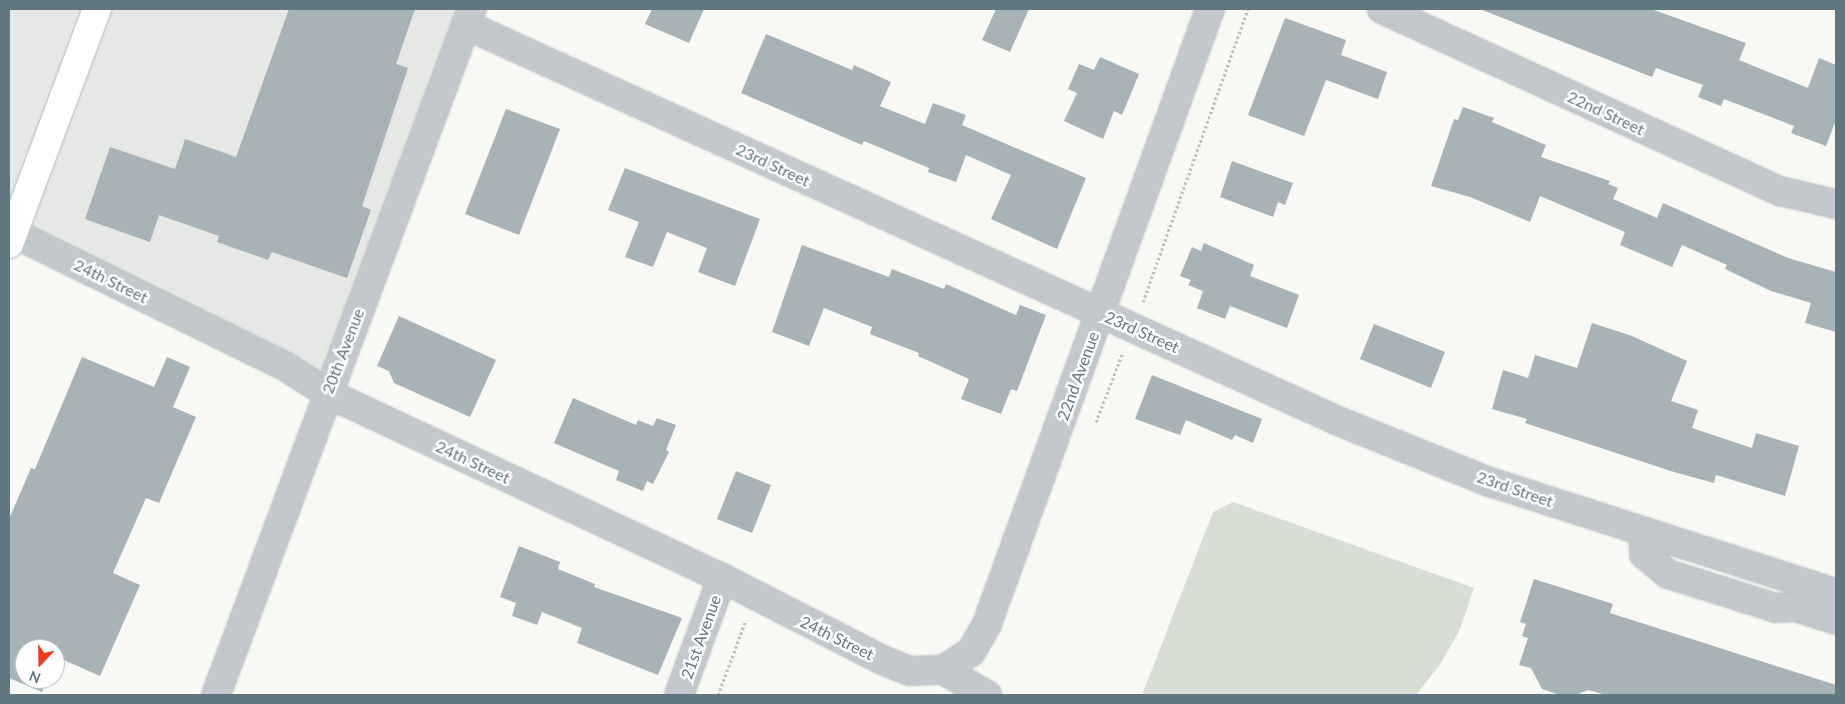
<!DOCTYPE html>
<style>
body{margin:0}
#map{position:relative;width:1845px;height:704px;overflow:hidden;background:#f8f8f5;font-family:Lato,sans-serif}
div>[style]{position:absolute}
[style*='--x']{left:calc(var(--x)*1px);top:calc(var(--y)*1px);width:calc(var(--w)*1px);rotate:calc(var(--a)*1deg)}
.built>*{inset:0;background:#e6e8e6}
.green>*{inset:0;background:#d8ded4}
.building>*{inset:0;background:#a7b3b7}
.path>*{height:3px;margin-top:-1.5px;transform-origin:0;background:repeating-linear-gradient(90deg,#bcc0c2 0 2.5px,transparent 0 5px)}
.roads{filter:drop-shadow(0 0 1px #b5babd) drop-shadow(0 0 1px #b5babd)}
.minor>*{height:28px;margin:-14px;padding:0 14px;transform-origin:14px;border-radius:14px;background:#c2c8cb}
.highway>*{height:28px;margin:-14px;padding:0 14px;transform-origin:14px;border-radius:14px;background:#fff}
span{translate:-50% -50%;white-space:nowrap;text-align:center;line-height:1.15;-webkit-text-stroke:5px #fff;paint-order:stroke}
.street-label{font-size:16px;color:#617782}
.frame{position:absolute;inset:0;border:10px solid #617782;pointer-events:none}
.north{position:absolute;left:15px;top:639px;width:50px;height:50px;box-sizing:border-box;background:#fff;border:1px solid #c0c9cd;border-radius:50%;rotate:201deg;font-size:14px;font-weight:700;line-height:20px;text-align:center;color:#617782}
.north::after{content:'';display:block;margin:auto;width:18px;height:22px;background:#f0361d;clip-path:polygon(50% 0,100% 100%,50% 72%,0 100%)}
</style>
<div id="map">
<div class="built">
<i style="clip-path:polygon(9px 9px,475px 9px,327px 393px,9px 234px)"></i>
</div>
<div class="green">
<i style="clip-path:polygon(1233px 502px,1474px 588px,1460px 629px,1441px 663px,1416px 695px,1142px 695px,1213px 512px)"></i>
</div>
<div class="building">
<i style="clip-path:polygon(289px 9px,415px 9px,396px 64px,408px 68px,362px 206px,371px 210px,347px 278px,272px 252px,268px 260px,217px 242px,219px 236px,159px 215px,150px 242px,85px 219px,110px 147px,175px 169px,185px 139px,236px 157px)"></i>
<i style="clip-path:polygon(652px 9px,704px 9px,689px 43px,645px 24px)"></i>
<i style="clip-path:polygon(996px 9px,1029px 9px,1010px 52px,982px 40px)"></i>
<i style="clip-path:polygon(1480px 9px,1651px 9px,1746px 43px,1739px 60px,1808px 88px,1819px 58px,1836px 65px,1836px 120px,1826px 146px,1791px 133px,1794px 126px,1724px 99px,1721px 106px,1698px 97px,1703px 85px,1656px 68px,1652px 77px)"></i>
<i style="clip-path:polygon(1285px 18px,1346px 40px,1341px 55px,1387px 72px,1378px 99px,1326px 80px,1304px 136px,1248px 115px)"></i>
<i style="clip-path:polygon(766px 34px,852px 70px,854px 65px,891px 82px,880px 106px,925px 124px,933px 103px,966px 115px,962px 125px,1086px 178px,1057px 249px,991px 219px,1011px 175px,966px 155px,956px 182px,928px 172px,929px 168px,864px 141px,862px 145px,741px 93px)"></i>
<i style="clip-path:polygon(1100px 57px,1139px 74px,1122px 115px,1114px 111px,1103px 139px,1064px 121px,1077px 93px,1068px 89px,1079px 64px,1094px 70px)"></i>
<i style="clip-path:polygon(1463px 107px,1494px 118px,1492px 122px,1546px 145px,1541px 157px,1610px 181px,1608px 184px,1618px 188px,1613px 199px,1657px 218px,1663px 203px,1788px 258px,1836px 272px,1836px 332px,1805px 323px,1811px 303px,1771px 291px,1725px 269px,1727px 265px,1682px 245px,1672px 267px,1620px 245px,1625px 232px,1540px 196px,1530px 222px,1470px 197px,1431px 186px,1454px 119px,1458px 120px)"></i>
<i style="clip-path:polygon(506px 109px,560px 129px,519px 235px,465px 214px)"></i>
<i style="clip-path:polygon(1232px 161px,1293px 183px,1285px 205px,1278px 202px,1273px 217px,1220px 197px)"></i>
<i style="clip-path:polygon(625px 168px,760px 219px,735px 286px,698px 272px,707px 248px,667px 232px,653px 267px,625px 257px,639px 222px,608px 210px)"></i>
<i style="clip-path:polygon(1204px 243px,1254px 265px,1250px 276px,1299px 295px,1287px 328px,1230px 306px,1225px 319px,1197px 308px,1203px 291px,1188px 285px,1191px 280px,1180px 276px,1192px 247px,1201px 251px)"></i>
<i style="clip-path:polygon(802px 245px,889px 277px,892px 269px,944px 289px,946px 284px,1016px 315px,1020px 305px,1046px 315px,1017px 391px,1011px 389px,1001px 414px,961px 399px,969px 379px,918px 356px,919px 353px,870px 334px,872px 327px,824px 308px,809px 346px,772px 332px)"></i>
<i style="clip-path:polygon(399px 316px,496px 360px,470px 417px,394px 383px,389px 371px,377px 366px)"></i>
<i style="clip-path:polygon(1592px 323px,1632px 336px,1687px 361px,1671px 401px,1698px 410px,1692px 428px,1752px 448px,1756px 433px,1799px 446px,1785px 496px,1716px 475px,1714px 483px,1674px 472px,1525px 423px,1527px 419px,1492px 409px,1503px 370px,1528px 378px,1535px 355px,1577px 368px)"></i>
<i style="clip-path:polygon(1374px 324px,1445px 352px,1431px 388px,1360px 359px)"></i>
<i style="clip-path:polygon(82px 357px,154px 387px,167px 357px,190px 367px,173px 407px,196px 417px,159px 503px,146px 498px,113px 573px,140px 585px,100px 676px,57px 657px,55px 662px,55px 649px,25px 649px,25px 679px,48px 679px,42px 692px,9px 678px,9px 519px,31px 468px,35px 469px)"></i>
<i style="clip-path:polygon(1152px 375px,1262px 419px,1253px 443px,1235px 435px,1232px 440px,1186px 420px,1180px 435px,1135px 419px)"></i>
<i style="clip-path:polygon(573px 398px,636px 425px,638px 420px,653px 426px,657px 418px,676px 425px,666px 450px,669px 452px,653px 484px,647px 481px,643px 491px,616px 480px,619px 471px,554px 443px)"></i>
<i style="clip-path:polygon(736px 471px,771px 485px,752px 533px,717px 519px)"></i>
<i style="clip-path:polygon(519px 546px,560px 562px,558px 569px,595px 584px,594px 587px,682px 618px,658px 675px,577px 643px,582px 628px,542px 612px,537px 625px,512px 616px,516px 603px,500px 597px)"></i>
<i style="clip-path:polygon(1534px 579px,1613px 604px,1610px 613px,1836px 685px,1836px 695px,1606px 695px,1588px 690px,1576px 695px,1560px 695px,1542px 689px,1531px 668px,1519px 665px,1528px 638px,1522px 636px,1526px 624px,1520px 622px)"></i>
</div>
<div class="path">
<i style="--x:1143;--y:302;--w:311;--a:-70.3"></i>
<i style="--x:1096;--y:422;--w:75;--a:-68.9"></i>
<i style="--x:718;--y:695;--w:80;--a:-69.5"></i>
</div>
<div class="roads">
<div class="minor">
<i style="--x:1382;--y:9;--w:438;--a:24.6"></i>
<i style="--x:1780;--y:191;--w:57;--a:13.1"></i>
<i style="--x:466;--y:25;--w:958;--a:24.42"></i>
<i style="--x:1338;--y:421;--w:164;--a:21.9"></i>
<i style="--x:1490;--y:482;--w:363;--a:17.8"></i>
<i style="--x:9;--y:231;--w:309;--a:26.1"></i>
<i style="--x:286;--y:367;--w:49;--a:32.4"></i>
<i style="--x:327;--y:393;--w:436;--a:25.1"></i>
<i style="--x:722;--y:578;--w:178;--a:27.1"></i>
<i style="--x:880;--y:659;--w:32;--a:22"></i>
<i style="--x:910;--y:671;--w:33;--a:-2"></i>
<i style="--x:1643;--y:533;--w:21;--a:87"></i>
<i style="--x:1644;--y:554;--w:31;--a:40"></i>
<i style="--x:1668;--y:574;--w:113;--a:17.5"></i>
<i style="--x:1776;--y:608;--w:19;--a:-3"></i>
<i style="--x:1795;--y:607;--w:14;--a:-30"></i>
<i style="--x:1807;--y:600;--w:15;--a:-67"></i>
<i style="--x:1795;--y:607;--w:43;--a:17.6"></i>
<i style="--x:943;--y:670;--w:33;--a:-33"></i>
<i style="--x:971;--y:652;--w:32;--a:-60"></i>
<i style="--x:987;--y:624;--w:654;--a:-70.07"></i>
<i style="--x:943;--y:670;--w:51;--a:29.6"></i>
<i style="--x:216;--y:695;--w:732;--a:-69.54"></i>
<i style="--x:679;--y:695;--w:125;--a:-69.8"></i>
</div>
<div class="highway">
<i style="--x:9;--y:244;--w:251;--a:-69.5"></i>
</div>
</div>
<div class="street-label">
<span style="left:1606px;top:113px;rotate:25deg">22nd Street</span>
<span style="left:773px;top:165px;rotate:25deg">23rd Street</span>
<span style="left:111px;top:281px;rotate:26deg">24th Street</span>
<span style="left:1142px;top:332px;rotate:24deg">23rd Street</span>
<span style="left:343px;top:351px;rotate:-69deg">20th Avenue</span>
<span style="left:1078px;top:376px;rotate:-70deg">22nd Avenue</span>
<span style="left:473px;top:462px;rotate:25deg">24th Street</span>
<span style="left:1515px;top:489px;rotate:19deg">23rd Street</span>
<span style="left:701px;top:637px;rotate:-70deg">21st Avenue</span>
<span style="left:837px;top:638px;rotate:26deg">24th Street</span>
</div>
<div class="frame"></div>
<div class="north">N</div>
</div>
